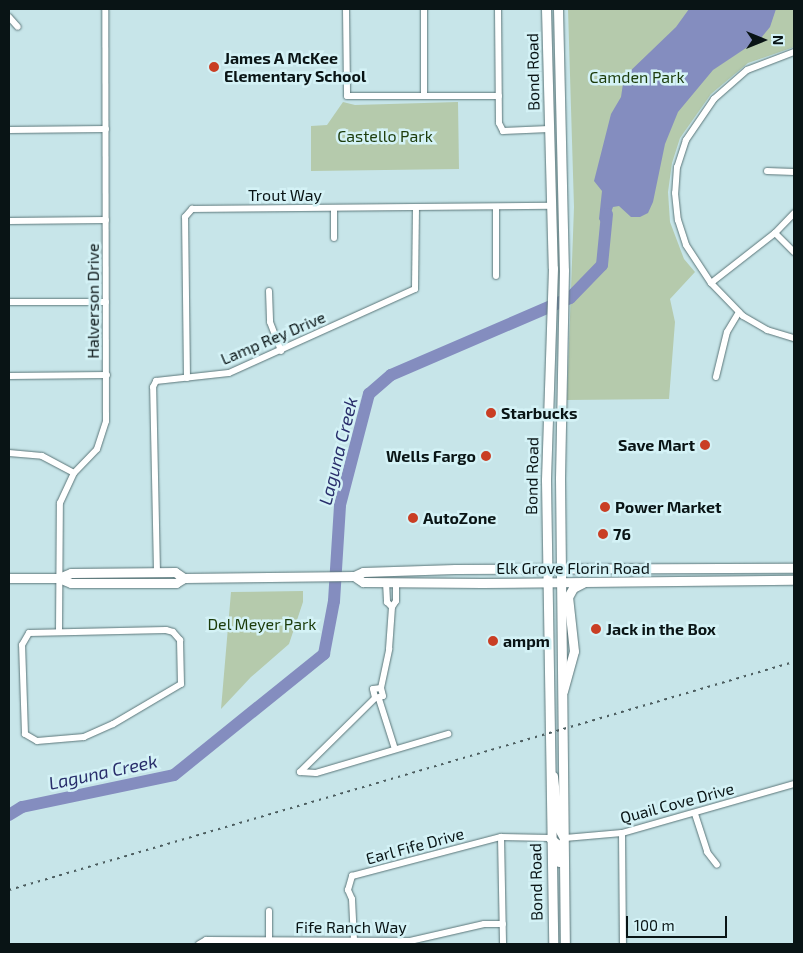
<!DOCTYPE html>
<style>
body{margin:0}
#map{position:relative;width:803px;height:953px;overflow:hidden;background:#c7e5e9;font-family:"Exo 2",sans-serif}
div>[style]{position:absolute}
[style*='--x']{left:calc(var(--x)*1px);top:calc(var(--y)*1px);width:calc(var(--w)*1px);rotate:calc(var(--a)*1deg)}
.green>*{inset:0;background:#b5caac}
.water>*{inset:0;background:#848dbf}
.river>*{height:12px;margin:-6px;padding:0 6px;transform-origin:6px;border-radius:6px;background:#848dbf}
.roads{filter:drop-shadow(0 0 1px #5b7679) drop-shadow(0 0 1px #5b7679)}
.minor>*{height:6px;margin:-3px;padding:0 3px;transform-origin:3px;border-radius:3px;background:#fff}
.major>*{height:9px;margin:-4.5px;padding:0 4.5px;transform-origin:4.5px;border-radius:4.5px;background:#fff}
.rail>*{height:2px;margin-top:-1px;transform-origin:0;background:repeating-linear-gradient(90deg,#4d5e60 0 2.5px,transparent 0 7.5px)}
.dots>*{width:14px;height:14px;translate:-50% -50%;box-sizing:border-box;border:2px solid #d4f2f6;border-radius:50%}
span{translate:-50% -50%;white-space:nowrap;text-align:center;line-height:1.15;-webkit-text-stroke:5px #d4f2f6;paint-order:stroke}
.poi-label{font-size:16px;color:#091415;font-weight:700}
.left{translate:0 -50%;text-align:left}
.right{translate:-100% -50%;text-align:right}
.street-label{font-size:16px;color:#091415}
.park-label{font-size:16px;color:#1c3c0b}
.water-label{font-size:18px;color:#292e6b;font-style:italic}
.frame{position:absolute;inset:0;border:10px solid #091415;pointer-events:none}
.north{position:absolute;left:738px;top:15px;width:50px;height:50px;-webkit-text-stroke:4px #d4f2f6;paint-order:stroke;rotate:90deg;font-size:14px;font-weight:700;line-height:20px;text-align:center;color:#091415}
.north::after{content:'';display:block;margin:auto;width:18px;height:22px;background:#091415;clip-path:polygon(50% 0,100% 100%,50% 72%,0 100%)}
.scale{position:absolute;left:626px;top:916px;width:101px;height:22px;box-sizing:border-box;border:2px solid #091415;border-top:0;padding-left:6px;font-size:15px;line-height:18px;white-space:nowrap;color:#091415;-webkit-text-stroke:4px #d4f2f6;paint-order:stroke}
</style>
<div id="map">
<div class="green">
<i style="clip-path:polygon(568px 9px,794px 9px,794px 47px,748px 63px,711px 94px,680px 138px,672px 163px,668px 192px,670px 222px,684px 259px,695px 272px,670px 299px,675px 322px,669px 399px,567px 400px,574px 207px)"></i>
<i style="clip-path:polygon(343px 102px,355px 105px,458px 102px,459px 169px,311px 171px,311px 126px,327px 125px)"></i>
<i style="clip-path:polygon(303px 591px,303px 602px,289px 644px,251px 677px,221px 709px,231px 592px)"></i>
</div>
<div class="water">
<i style="clip-path:polygon(689px 9px,776px 9px,770px 27px,761px 38px,713px 70px,678px 112px,665px 144px,653px 202px,648px 213px,640px 217px,631px 217px,619px 206px,613px 207px,605px 229px,599px 219px,602px 191px,594px 181px,611px 114px,621px 97px,624px 77px,676px 27px)"></i>
</div>
<div class="river">
<i style="--x:9;--y:815;--w:15;--a:-32"></i>
<i style="--x:22;--y:807;--w:155;--a:-11.9"></i>
<i style="--x:174;--y:775;--w:193;--a:-38.9"></i>
<i style="--x:324;--y:654;--w:54;--a:-79.3"></i>
<i style="--x:334;--y:601;--w:96;--a:-86.4"></i>
<i style="--x:340;--y:505;--w:115;--a:-75.4"></i>
<i style="--x:369;--y:394;--w:29;--a:-41"></i>
<i style="--x:391;--y:375;--w:195;--a:-23.3"></i>
<i style="--x:570;--y:298;--w:46;--a:-45.9"></i>
<i style="--x:602;--y:265;--w:51;--a:-84.4"></i>
</div>
<div class="roads">
<div class="minor">
<i style="--x:346;--y:9;--w:87;--a:89.3"></i>
<i style="--x:347;--y:96;--w:152;--a:0"></i>
<i style="--x:424;--y:9;--w:87;--a:90"></i>
<i style="--x:498;--y:9;--w:114;--a:89.5"></i>
<i style="--x:499;--y:123;--w:9;--a:63"></i>
<i style="--x:503;--y:131;--w:46;--a:-2.5"></i>
<i style="--x:9;--y:17;--w:13;--a:48"></i>
<i style="--x:794;--y:52;--w:50;--a:159"></i>
<i style="--x:747;--y:70;--w:44;--a:138.7"></i>
<i style="--x:714;--y:99;--w:50;--a:124.3"></i>
<i style="--x:686;--y:140;--w:28;--a:108"></i>
<i style="--x:677;--y:167;--w:26;--a:94"></i>
<i style="--x:675;--y:193;--w:27;--a:84"></i>
<i style="--x:678;--y:220;--w:26;--a:72"></i>
<i style="--x:686;--y:245;--w:45;--a:56.7"></i>
<i style="--x:711;--y:283;--w:46;--a:45.9"></i>
<i style="--x:743;--y:316;--w:28;--a:30"></i>
<i style="--x:767;--y:330;--w:28;--a:17"></i>
<i style="--x:9;--y:130;--w:97;--a:-0.6"></i>
<i style="--x:767;--y:171;--w:27;--a:2"></i>
<i style="--x:334;--y:209;--w:29;--a:90"></i>
<i style="--x:9;--y:221;--w:97;--a:-0.6"></i>
<i style="--x:775;--y:233;--w:27;--a:45"></i>
<i style="--x:496;--y:276;--w:67;--a:-90"></i>
<i style="--x:711;--y:283;--w:81;--a:-38"></i>
<i style="--x:775;--y:233;--w:28;--a:-46"></i>
<i style="--x:269;--y:291;--w:31;--a:88"></i>
<i style="--x:270;--y:322;--w:31;--a:69"></i>
<i style="--x:9;--y:302;--w:97;--a:0"></i>
<i style="--x:9;--y:376;--w:98;--a:-0.6"></i>
<i style="--x:716;--y:377;--w:46;--a:-76.3"></i>
<i style="--x:727;--y:332;--w:23;--a:-59"></i>
<i style="--x:187;--y:378;--w:161;--a:-90.7"></i>
<i style="--x:185;--y:217;--w:11;--a:-49"></i>
<i style="--x:192;--y:209;--w:359;--a:-0.5"></i>
<i style="--x:9;--y:453;--w:33;--a:5"></i>
<i style="--x:42;--y:456;--w:36;--a:28"></i>
<i style="--x:157;--y:572;--w:185;--a:-91.2"></i>
<i style="--x:153;--y:387;--w:7;--a:-63"></i>
<i style="--x:156;--y:381;--w:73;--a:-6.3"></i>
<i style="--x:229;--y:373;--w:204;--a:-24.3"></i>
<i style="--x:415;--y:289;--w:80;--a:-89.3"></i>
<i style="--x:386;--y:582;--w:20;--a:87"></i>
<i style="--x:387;--y:602;--w:7;--a:45"></i>
<i style="--x:166;--y:630;--w:7;--a:16"></i>
<i style="--x:173;--y:632;--w:11;--a:49"></i>
<i style="--x:180;--y:640;--w:44;--a:88.7"></i>
<i style="--x:181;--y:684;--w:79;--a:149.5"></i>
<i style="--x:113;--y:724;--w:32;--a:156"></i>
<i style="--x:84;--y:737;--w:47;--a:175.1"></i>
<i style="--x:37;--y:741;--w:14;--a:-150"></i>
<i style="--x:25;--y:734;--w:89;--a:-91.9"></i>
<i style="--x:22;--y:645;--w:14;--a:-60"></i>
<i style="--x:29;--y:633;--w:137;--a:-1.3"></i>
<i style="--x:59;--y:631;--w:128;--a:-89.6"></i>
<i style="--x:60;--y:503;--w:33;--a:-65"></i>
<i style="--x:74;--y:473;--w:33;--a:-46"></i>
<i style="--x:97;--y:449;--w:29;--a:-72"></i>
<i style="--x:106;--y:421;--w:412;--a:-90.1"></i>
<i style="--x:381;--y:688;--w:40;--a:-78"></i>
<i style="--x:389;--y:649;--w:42;--a:-85.9"></i>
<i style="--x:392;--y:607;--w:7;--a:-56"></i>
<i style="--x:396;--y:601;--w:19;--a:-90"></i>
<i style="--x:379;--y:699;--w:52;--a:72.3"></i>
<i style="--x:300;--y:772;--w:16;--a:4"></i>
<i style="--x:316;--y:773;--w:138;--a:-16.5"></i>
<i style="--x:300;--y:772;--w:105;--a:-44.6"></i>
<i style="--x:375;--y:698;--w:8;--a:-14"></i>
<i style="--x:383;--y:696;--w:8;--a:-104"></i>
<i style="--x:381;--y:688;--w:8;--a:173"></i>
<i style="--x:373;--y:689;--w:9;--a:77"></i>
<i style="--x:695;--y:814;--w:40;--a:72"></i>
<i style="--x:707;--y:852;--w:16;--a:52"></i>
<i style="--x:622;--y:833;--w:111;--a:89.5"></i>
<i style="--x:501;--y:837;--w:107;--a:88.9"></i>
<i style="--x:565;--y:838;--w:57;--a:-5"></i>
<i style="--x:622;--y:833;--w:179;--a:-15.9"></i>
<i style="--x:269;--y:911;--w:29;--a:90"></i>
<i style="--x:354;--y:940;--w:41;--a:-92.8"></i>
<i style="--x:352;--y:899;--w:10;--a:-114"></i>
<i style="--x:348;--y:890;--w:15;--a:-74"></i>
<i style="--x:352;--y:876;--w:154;--a:-14.7"></i>
<i style="--x:501;--y:837;--w:49;--a:1.2"></i>
<i style="--x:199;--y:944;--w:8;--a:-30"></i>
<i style="--x:206;--y:940;--w:204;--a:0.3"></i>
<i style="--x:410;--y:941;--w:76;--a:-12.9"></i>
<i style="--x:484;--y:924;--w:19;--a:0"></i>
</div>
<div class="major">
<i style="--x:546;--y:9;--w:259;--a:88.5"></i>
<i style="--x:553;--y:268;--w:212;--a:91.9"></i>
<i style="--x:546;--y:480;--w:464;--a:89.1"></i>
<i style="--x:558;--y:9;--w:261;--a:88.7"></i>
<i style="--x:564;--y:270;--w:208;--a:91.1"></i>
<i style="--x:560;--y:478;--w:466;--a:89.4"></i>
<i style="--x:354;--y:576;--w:11;--a:34"></i>
<i style="--x:363;--y:582;--w:119;--a:0.5"></i>
<i style="--x:482;--y:583;--w:312;--a:-0.6"></i>
<i style="--x:9;--y:578;--w:50;--a:0"></i>
<i style="--x:59;--y:578;--w:13;--a:23"></i>
<i style="--x:71;--y:583;--w:105;--a:0"></i>
<i style="--x:176;--y:583;--w:9;--a:-32"></i>
<i style="--x:184;--y:578;--w:170;--a:-0.7"></i>
<i style="--x:354;--y:576;--w:10;--a:-24"></i>
<i style="--x:363;--y:572;--w:92;--a:-1.9"></i>
<i style="--x:455;--y:569;--w:339;--a:-0.2"></i>
<i style="--x:59;--y:578;--w:13;--a:-23"></i>
<i style="--x:71;--y:573;--w:104;--a:-0.6"></i>
<i style="--x:175;--y:572;--w:11;--a:34"></i>
<i style="--x:563;--y:691;--w:41;--a:-74.6"></i>
<i style="--x:574;--y:651;--w:54;--a:-96.3"></i>
<i style="--x:568;--y:597;--w:10;--a:-61"></i>
<i style="--x:573;--y:588;--w:11;--a:-27"></i>
<i style="--x:553;--y:776;--w:51;--a:84.4"></i>
<i style="--x:558;--y:827;--w:10;--a:61"></i>
<i style="--x:550;--y:838;--w:9;--a:41"></i>
<i style="--x:557;--y:844;--w:18;--a:84"></i>
</div>
</div>
<div class="rail">
<i style="--x:9;--y:890;--w:817;--a:-16.2"></i>
</div>
<div class="dots">
<i style="left:214px;top:67px;background:#c93e24"></i>
<i style="left:491px;top:413px;background:#c93e24"></i>
<i style="left:705px;top:445px;background:#c93e24"></i>
<i style="left:486px;top:456px;background:#c93e24"></i>
<i style="left:605px;top:507px;background:#c93e24"></i>
<i style="left:413px;top:518px;background:#c93e24"></i>
<i style="left:603px;top:534px;background:#c93e24"></i>
<i style="left:596px;top:629px;background:#c93e24"></i>
<i style="left:493px;top:641px;background:#c93e24"></i>
</div>
<div class="poi-label">
<span class="left" style="left:224px;top:67px">James A McKee<br>Elementary School</span>
<span class="left" style="left:501px;top:413px">Starbucks</span>
<span class="right" style="left:695px;top:445px">Save Mart</span>
<span class="right" style="left:476px;top:456px">Wells Fargo</span>
<span class="left" style="left:615px;top:507px">Power Market</span>
<span class="left" style="left:423px;top:518px">AutoZone</span>
<span class="left" style="left:613px;top:534px">76</span>
<span class="left" style="left:606px;top:629px">Jack in the Box</span>
<span class="left" style="left:503px;top:641px">ampm</span>
</div>
<div class="street-label">
<span style="left:533px;top:72px;rotate:-91deg">Bond Road</span>
<span style="left:285px;top:195px">Trout Way</span>
<span style="left:93px;top:301px;rotate:-90deg">Halverson Drive</span>
<span style="left:273px;top:338px;rotate:-23deg">Lamp Rey Drive</span>
<span style="left:532px;top:476px;rotate:-89deg">Bond Road</span>
<span style="left:573px;top:568px">Elk Grove Florin Road</span>
<span style="left:677px;top:803px;rotate:-15deg">Quail Cove Drive</span>
<span style="left:415px;top:846px;rotate:-15deg">Earl Fife Drive</span>
<span style="left:536px;top:882px;rotate:-91deg">Bond Road</span>
<span style="left:351px;top:927px">Fife Ranch Way</span>
</div>
<div class="park-label">
<span style="left:637px;top:77px">Camden Park</span>
<span style="left:385px;top:136px">Castello Park</span>
<span style="left:262px;top:624px">Del Meyer Park</span>
</div>
<div class="water-label">
<span style="left:338px;top:451px;rotate:-76deg">Laguna Creek</span>
<span style="left:103px;top:772px;rotate:-12deg">Laguna Creek</span>
</div>
<div class="frame"></div>
<div class="north">N</div>
<div class="scale">100 m</div>
</div>
